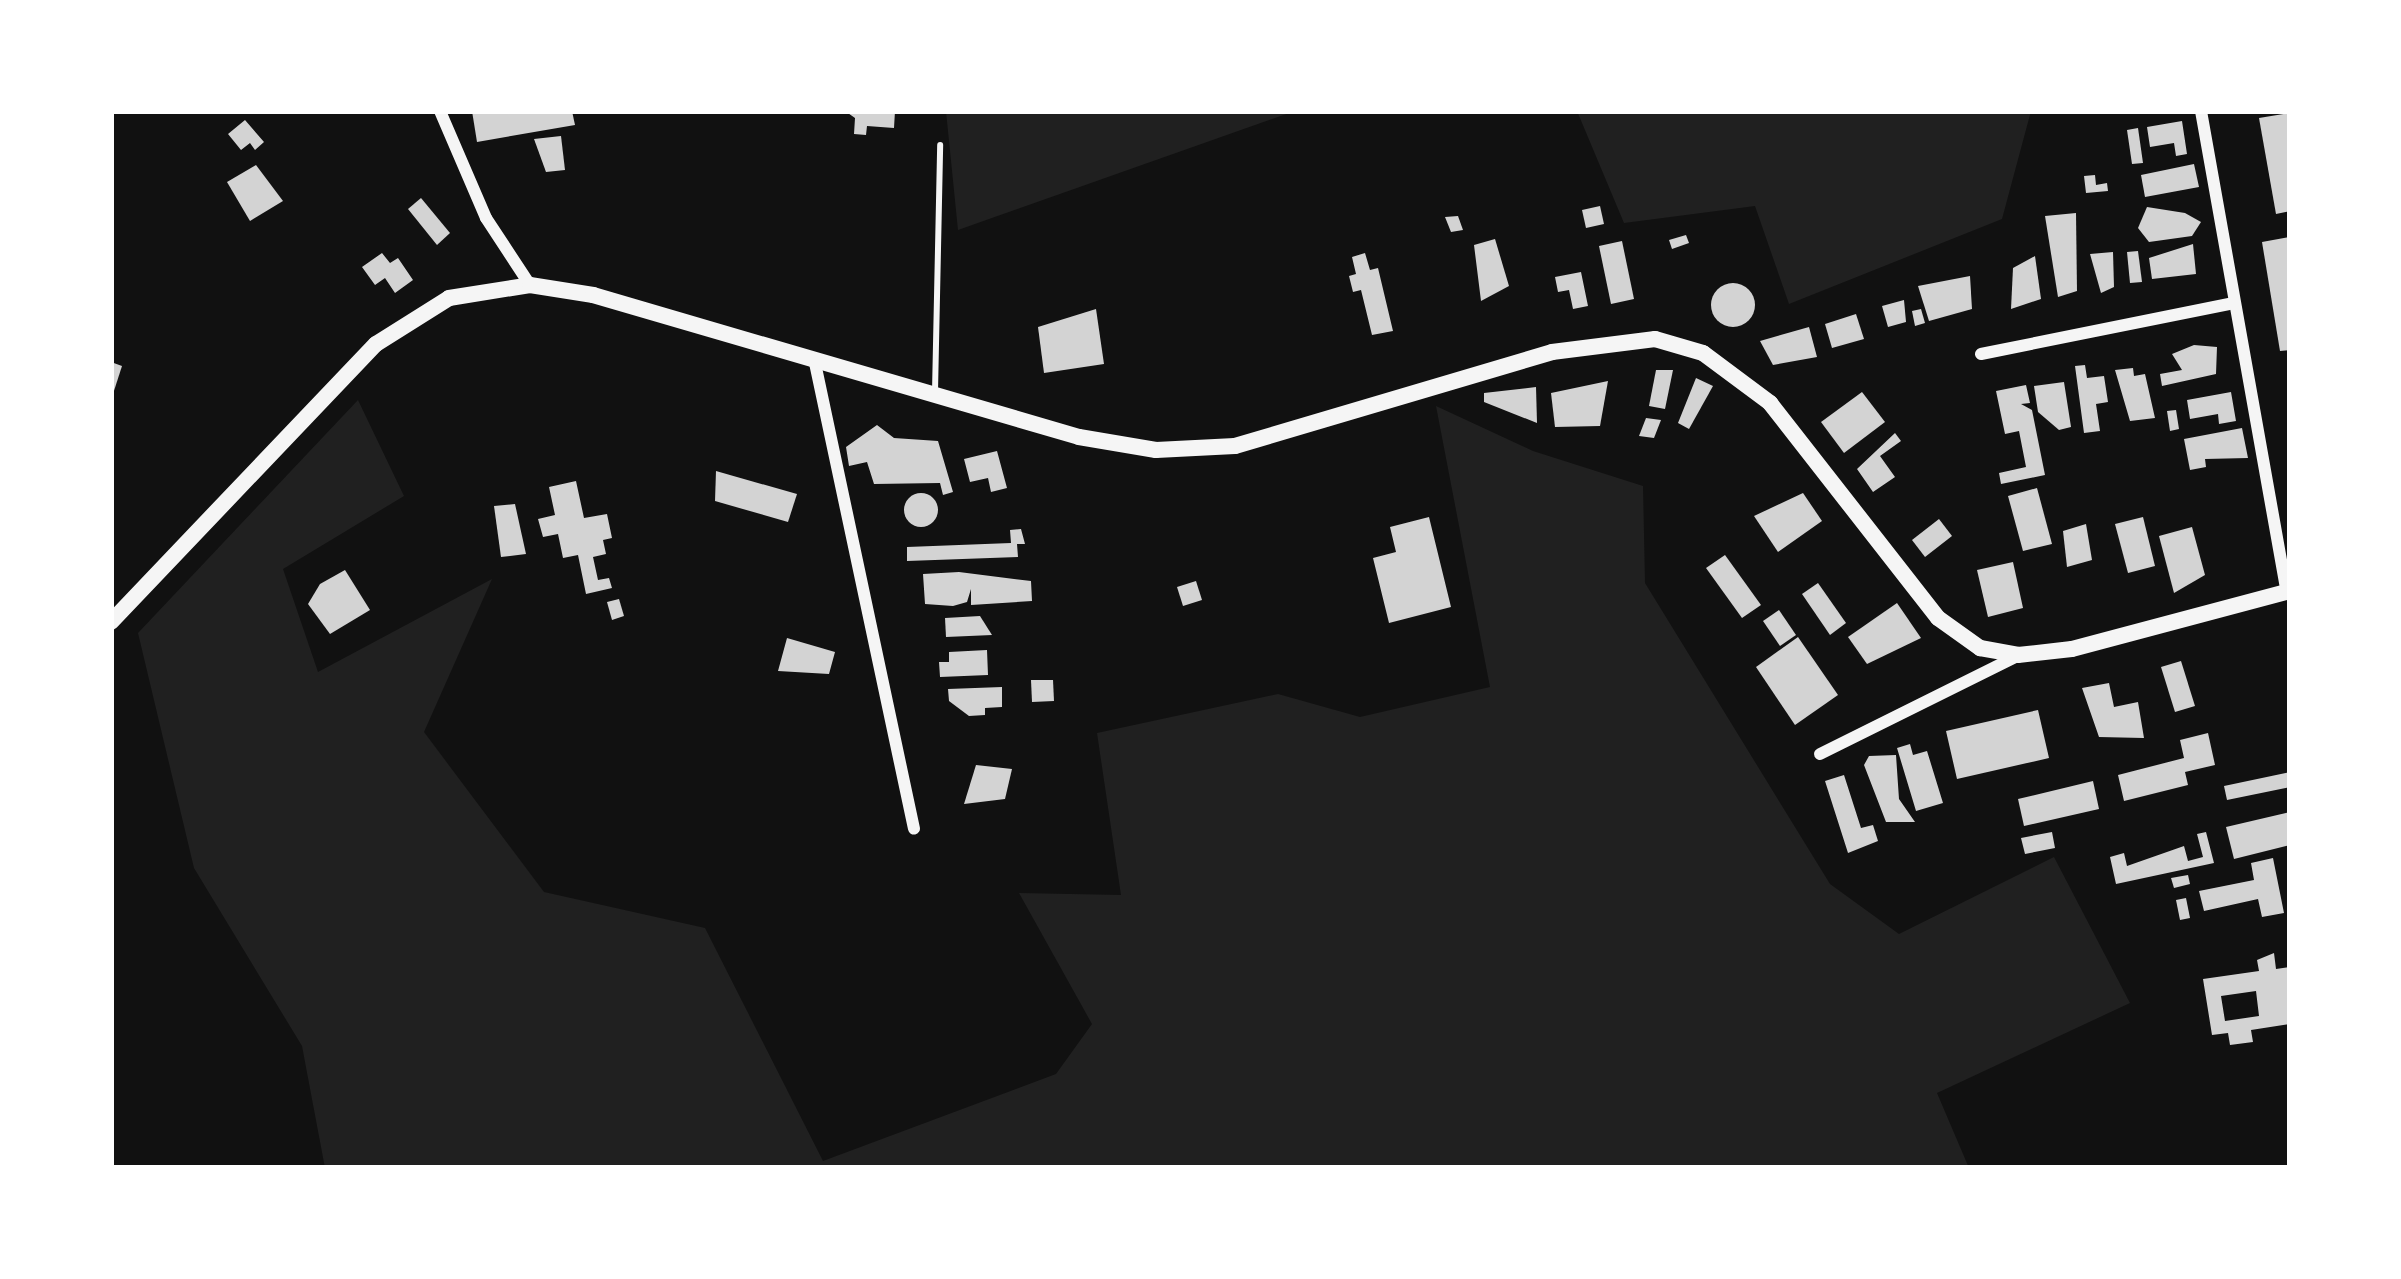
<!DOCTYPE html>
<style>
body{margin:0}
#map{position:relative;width:2401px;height:1279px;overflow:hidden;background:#111;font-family:"PT Sans",sans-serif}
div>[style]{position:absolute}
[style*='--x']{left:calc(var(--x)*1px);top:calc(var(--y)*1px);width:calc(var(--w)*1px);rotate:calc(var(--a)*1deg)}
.green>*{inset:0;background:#202020}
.building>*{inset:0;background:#d3d3d3}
.round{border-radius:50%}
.service>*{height:6px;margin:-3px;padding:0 3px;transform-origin:3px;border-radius:3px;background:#f5f5f5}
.minor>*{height:12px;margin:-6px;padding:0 6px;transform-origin:6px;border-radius:6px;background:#f5f5f5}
.secondary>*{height:16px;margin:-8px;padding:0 8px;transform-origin:8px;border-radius:8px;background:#f5f5f5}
span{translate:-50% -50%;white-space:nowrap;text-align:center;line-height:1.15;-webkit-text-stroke:9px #fff;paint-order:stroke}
.frame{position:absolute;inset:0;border:114px solid #fff;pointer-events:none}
</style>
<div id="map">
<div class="green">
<i style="clip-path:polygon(946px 111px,1295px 111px,958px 230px)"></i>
<i style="clip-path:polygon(1577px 111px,2031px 111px,2002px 219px,1789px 304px,1755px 206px,1624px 223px)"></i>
<i style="clip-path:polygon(358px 400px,404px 496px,283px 569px,318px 672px,492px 579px,424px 732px,544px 892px,705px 928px,823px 1161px,1056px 1074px,1092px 1024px,1019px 893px,1121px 895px,1097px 733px,1278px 694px,1360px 717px,1490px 687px,1436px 406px,1533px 451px,1643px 486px,1645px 583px,1830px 884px,1899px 934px,2054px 857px,2130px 1003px,1937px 1093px,1969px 1168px,325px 1168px,302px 1046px,194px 868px,138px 633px)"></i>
</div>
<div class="building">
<i style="clip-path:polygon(472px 111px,572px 111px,575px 125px,477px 142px)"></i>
<i style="clip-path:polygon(845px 111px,895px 111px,894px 128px,867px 126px,866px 135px,854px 134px,855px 118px)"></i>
<i style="clip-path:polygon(2290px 113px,2290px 211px,2276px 214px,2259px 118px)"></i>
<i style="clip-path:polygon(245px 120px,264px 142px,255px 150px,250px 143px,241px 150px,228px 134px)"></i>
<i style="clip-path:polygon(2182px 121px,2187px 154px,2176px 156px,2174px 143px,2150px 147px,2147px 127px)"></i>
<i style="clip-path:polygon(2138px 128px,2143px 163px,2132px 164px,2127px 130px)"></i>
<i style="clip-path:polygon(561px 136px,565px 170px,546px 172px,534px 139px)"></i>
<i style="clip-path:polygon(2194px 164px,2199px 187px,2145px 197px,2141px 175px)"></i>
<i style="clip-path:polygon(256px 165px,283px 201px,250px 221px,227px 182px)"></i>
<i style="clip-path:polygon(2095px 175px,2096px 185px,2107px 183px,2108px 191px,2086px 193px,2084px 176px)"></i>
<i style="clip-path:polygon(421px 198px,450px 233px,437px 245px,408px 209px)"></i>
<i style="clip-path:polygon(1600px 206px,1604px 224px,1586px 228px,1582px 210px)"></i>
<i style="clip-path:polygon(2147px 207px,2185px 213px,2201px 222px,2192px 236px,2149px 242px,2138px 228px)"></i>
<i style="clip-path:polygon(2076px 213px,2077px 291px,2058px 297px,2045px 216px)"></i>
<i style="clip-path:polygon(1458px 216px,1463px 230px,1451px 232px,1445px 217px)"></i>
<i style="clip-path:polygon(1686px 235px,1689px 243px,1672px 249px,1669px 240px)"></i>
<i style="clip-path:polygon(2290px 237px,2290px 350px,2280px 351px,2262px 242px)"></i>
<i style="clip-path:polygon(1495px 239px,1509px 286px,1481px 301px,1474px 245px)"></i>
<i style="clip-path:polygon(1622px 241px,1634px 299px,1611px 304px,1599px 246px)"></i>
<i style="clip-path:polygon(2193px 244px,2196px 274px,2152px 279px,2149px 258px)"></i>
<i style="clip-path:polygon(2138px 251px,2142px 282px,2130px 283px,2127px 252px)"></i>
<i style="clip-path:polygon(2113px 252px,2114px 287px,2101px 293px,2090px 254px)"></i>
<i style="clip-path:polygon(382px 253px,390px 263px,398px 258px,413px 280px,395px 293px,385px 278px,375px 285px,362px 267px)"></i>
<i style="clip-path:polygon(1365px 253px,1370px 270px,1378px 268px,1393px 331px,1372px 335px,1361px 290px,1353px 292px,1349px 276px,1356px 274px,1352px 257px)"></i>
<i style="clip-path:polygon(2035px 256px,2041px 299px,2011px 309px,2013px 268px)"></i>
<i style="clip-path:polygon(1581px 272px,1588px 306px,1573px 309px,1569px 290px,1558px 292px,1555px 277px)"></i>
<i style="clip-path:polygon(1970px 276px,1972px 309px,1929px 321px,1918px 286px)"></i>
<i class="round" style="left:1711px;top:283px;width:44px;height:44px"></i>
<i style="clip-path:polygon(1904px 300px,1906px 322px,1888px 327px,1882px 306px)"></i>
<i style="clip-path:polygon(1096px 309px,1104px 364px,1044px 373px,1038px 327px)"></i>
<i style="clip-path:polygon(1921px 309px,1925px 323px,1915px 326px,1912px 311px)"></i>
<i style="clip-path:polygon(1856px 314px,1864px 339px,1832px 348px,1825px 324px)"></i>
<i style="clip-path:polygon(1809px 327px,1817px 357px,1773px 365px,1760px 341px)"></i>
<i style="clip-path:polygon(2194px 345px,2217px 347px,2216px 374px,2162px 386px,2160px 374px,2182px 370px,2172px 354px)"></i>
<i style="clip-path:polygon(111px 362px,122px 366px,112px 397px,111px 397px)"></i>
<i style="clip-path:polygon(2085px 365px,2087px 378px,2104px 376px,2108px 402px,2096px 404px,2100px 431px,2084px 433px,2075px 366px)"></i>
<i style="clip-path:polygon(2133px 368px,2134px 376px,2145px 374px,2155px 418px,2130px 421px,2115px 370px)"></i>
<i style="clip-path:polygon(1656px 370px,1673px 370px,1665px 409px,1649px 406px)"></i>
<i style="clip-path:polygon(1696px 378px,1713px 386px,1689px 429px,1678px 423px)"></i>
<i style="clip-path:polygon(1608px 381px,1600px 426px,1555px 427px,1551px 393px)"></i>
<i style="clip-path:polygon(2064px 382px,2071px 427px,2059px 430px,2038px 412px,2034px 386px)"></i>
<i style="clip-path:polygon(2026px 385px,2030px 403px,2021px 404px,2032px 410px,2045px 475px,2001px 484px,1999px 473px,2026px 467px,2019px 431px,2005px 434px,1996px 391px)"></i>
<i style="clip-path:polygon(1536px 387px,1537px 423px,1484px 402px,1484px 393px)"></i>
<i style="clip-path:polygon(1862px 392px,1885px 422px,1844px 453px,1821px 422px)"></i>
<i style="clip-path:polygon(2231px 392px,2236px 421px,2219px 424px,2218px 414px,2190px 419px,2187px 400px)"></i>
<i style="clip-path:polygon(2176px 410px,2179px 429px,2170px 431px,2167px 411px)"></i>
<i style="clip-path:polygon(1646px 418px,1661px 420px,1654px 438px,1639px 436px)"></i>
<i style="clip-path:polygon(877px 425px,894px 438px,938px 441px,953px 492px,943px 495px,940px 483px,874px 484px,867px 462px,849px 466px,846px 447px)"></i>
<i style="clip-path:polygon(2242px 428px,2248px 458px,2205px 459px,2206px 467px,2190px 470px,2184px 439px)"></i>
<i style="clip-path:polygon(1895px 433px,1901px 441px,1880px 456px,1895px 477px,1873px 492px,1857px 469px)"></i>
<i style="clip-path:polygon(997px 451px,1007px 488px,991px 492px,988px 478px,970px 482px,964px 459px)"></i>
<i style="clip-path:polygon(716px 471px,797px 494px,788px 522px,715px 501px)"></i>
<i style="clip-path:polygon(576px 481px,584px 518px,607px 514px,612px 538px,603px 540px,606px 554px,593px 557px,598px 580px,609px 578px,612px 588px,586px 594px,578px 555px,563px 558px,558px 534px,543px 537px,538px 519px,555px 515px,549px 487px)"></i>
<i style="clip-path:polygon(2037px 488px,2052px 544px,2023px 551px,2008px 496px)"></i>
<i class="round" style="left:904px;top:493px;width:34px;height:34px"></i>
<i style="clip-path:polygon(1803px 493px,1822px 521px,1778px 552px,1754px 516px)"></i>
<i style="clip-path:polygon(515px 504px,526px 554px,501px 557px,494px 506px)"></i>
<i style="clip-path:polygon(1429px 517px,1451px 607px,1389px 623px,1373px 558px,1396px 552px,1390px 527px)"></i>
<i style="clip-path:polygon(2143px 517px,2155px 566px,2128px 573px,2115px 524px)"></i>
<i style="clip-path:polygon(1939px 519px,1952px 536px,1925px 557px,1912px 540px)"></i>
<i style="clip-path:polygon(2086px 524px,2092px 560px,2067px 567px,2063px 531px)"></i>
<i style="clip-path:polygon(2192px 527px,2205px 575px,2174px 593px,2159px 536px)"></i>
<i style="clip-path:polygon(1021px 529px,1025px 544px,1017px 544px,1018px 557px,907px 561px,907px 547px,1011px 543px,1010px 530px)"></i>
<i style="clip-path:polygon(1725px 555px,1761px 605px,1742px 618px,1706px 568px)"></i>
<i style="clip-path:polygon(2013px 562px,2023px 608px,1988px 617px,1977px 570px)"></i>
<i style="clip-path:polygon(345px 570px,370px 610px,330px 634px,308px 604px,320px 584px)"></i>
<i style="clip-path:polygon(959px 572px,1031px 581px,1032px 601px,971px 605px,971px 589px,967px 602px,953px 606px,925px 604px,923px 574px)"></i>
<i style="clip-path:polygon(1196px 581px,1202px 600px,1183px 606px,1177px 587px)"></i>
<i style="clip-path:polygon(1818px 583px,1846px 623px,1830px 635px,1802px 594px)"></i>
<i style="clip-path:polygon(619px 599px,624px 616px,612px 620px,607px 602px)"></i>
<i style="clip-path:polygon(1897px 603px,1921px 638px,1867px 664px,1848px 637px)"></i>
<i style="clip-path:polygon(1779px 610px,1796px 635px,1780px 646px,1763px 621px)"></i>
<i style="clip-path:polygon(980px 616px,992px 635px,946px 637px,945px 618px)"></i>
<i style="clip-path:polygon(1798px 637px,1838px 695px,1795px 725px,1756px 667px)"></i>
<i style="clip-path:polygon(787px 638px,835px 652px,829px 674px,778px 671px)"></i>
<i style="clip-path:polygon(987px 650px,988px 675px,940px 677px,939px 662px,949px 662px,949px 652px)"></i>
<i style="clip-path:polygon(2181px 661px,2195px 706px,2175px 712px,2161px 667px)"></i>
<i style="clip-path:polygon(1031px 680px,1053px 680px,1054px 701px,1032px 702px)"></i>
<i style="clip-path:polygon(2109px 683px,2114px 707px,2138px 702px,2144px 738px,2099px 737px,2082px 688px)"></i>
<i style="clip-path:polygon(1002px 687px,1002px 707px,985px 708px,985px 715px,969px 716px,949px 701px,948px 689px)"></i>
<i style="clip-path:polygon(2038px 710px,2049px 758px,1957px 779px,1946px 731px)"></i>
<i style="clip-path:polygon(2208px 733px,2215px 765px,2185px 772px,2188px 785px,2124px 801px,2118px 775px,2184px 758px,2180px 740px)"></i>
<i style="clip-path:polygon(1910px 744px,1913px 755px,1927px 751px,1943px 803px,1916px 811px,1897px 748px)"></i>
<i style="clip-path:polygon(1896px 755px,1899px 799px,1915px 822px,1886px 822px,1864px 765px,1869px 756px)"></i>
<i style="clip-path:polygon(976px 765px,1012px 769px,1005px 799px,964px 804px)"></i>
<i style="clip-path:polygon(2290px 772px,2290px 787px,2227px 800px,2224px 786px)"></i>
<i style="clip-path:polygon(1844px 775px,1861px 828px,1873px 825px,1878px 841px,1848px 853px,1825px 781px)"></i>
<i style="clip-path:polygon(2093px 781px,2099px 809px,2024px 826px,2018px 799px)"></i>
<i style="clip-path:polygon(2290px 812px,2290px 845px,2234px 859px,2226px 827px)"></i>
<i style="clip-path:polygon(2052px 832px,2055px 848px,2025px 854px,2021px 838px)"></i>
<i style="clip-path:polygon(2206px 832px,2214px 863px,2116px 884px,2110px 857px,2124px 853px,2127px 866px,2184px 846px,2188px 861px,2203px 857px,2197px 834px)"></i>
<i style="clip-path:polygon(2273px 858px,2284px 913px,2262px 917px,2258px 899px,2204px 911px,2199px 891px,2254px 880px,2251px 863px)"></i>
<i style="clip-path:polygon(2188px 875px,2190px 884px,2174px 888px,2171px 878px)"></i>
<i style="clip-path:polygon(2186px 898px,2190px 918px,2180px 920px,2176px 900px)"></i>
<i style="clip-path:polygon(evenodd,2274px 953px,2276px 969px,2290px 967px,2290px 1024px,2251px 1030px,2253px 1042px,2230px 1045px,2228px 1033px,2212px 1035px,2203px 979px,2259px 971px,2257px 960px,2274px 953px,2256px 991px,2259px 1016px,2225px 1021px,2221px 996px,2256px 991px)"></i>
</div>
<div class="service">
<i style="--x:935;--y:392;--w:247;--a:-88.8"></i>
</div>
<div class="minor">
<i style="--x:440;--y:111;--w:116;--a:66.7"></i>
<i style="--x:486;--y:218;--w:80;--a:56.7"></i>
<i style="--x:2201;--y:111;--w:489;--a:79.9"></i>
<i style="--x:1981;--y:354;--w:258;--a:-11.4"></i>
<i style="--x:815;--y:363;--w:476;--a:78"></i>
<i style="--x:1820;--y:754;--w:220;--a:-26.4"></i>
</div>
<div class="secondary">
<i style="--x:111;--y:622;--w:384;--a:-46.4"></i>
<i style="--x:376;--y:344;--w:86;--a:-32.2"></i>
<i style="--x:449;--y:298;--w:82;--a:-9.1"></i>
<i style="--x:530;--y:285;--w:64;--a:9"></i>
<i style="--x:593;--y:295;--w:506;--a:16.29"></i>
<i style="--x:1079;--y:437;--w:78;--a:9.6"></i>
<i style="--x:1156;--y:450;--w:79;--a:-2.9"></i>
<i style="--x:1235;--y:446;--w:331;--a:-16.5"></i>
<i style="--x:1552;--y:352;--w:104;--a:-7.2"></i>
<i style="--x:1655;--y:339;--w:50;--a:16.3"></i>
<i style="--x:1703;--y:353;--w:84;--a:36.7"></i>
<i style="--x:1770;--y:403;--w:273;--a:52"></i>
<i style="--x:1938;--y:618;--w:52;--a:35.5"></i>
<i style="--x:1980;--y:648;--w:39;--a:10"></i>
<i style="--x:2018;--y:655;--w:54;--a:-6.3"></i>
<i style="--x:2072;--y:649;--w:226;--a:-14.9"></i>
</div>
<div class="frame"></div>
</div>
